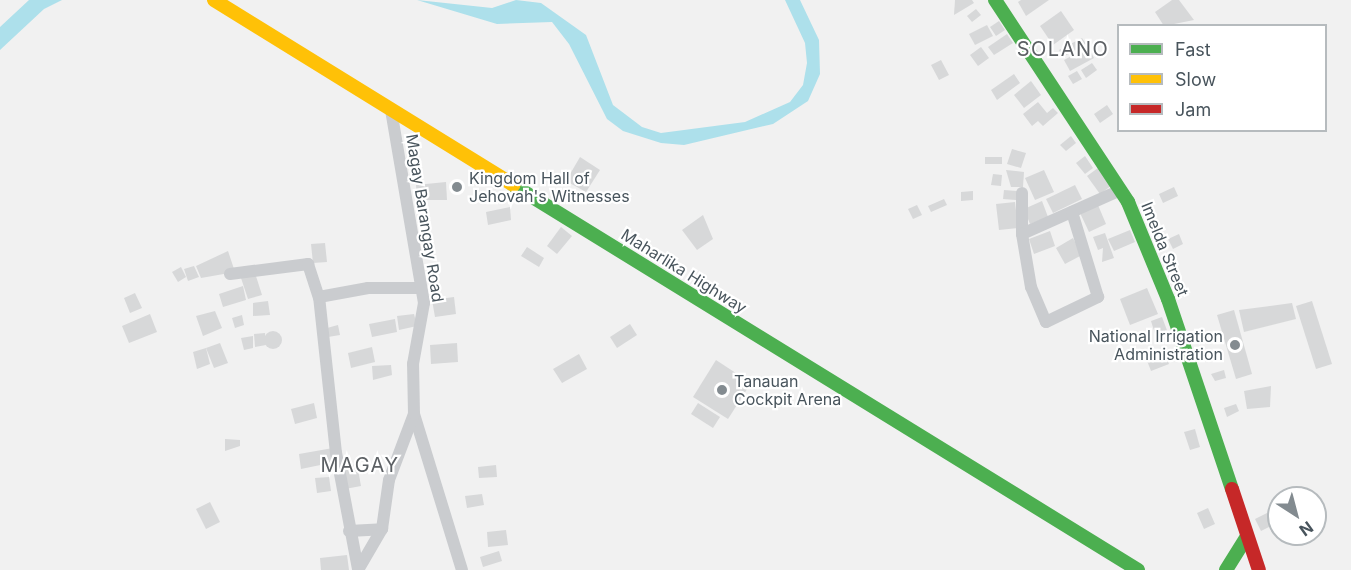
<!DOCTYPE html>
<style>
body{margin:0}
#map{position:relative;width:1351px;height:570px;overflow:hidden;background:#f1f1f1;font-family:Inter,sans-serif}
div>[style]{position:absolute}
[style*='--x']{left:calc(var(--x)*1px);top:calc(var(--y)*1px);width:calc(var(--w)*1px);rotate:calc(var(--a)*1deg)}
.water>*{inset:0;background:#ade0eb}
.building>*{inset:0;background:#d7d8d9}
.round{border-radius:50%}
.street>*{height:12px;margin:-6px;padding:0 6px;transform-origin:6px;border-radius:6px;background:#cacccf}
.fast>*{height:14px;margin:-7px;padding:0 7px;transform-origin:7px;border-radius:7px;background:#4caf50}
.slow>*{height:14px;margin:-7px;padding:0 7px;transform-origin:7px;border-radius:7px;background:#ffc107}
.jam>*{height:14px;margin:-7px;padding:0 7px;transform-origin:7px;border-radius:7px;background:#c62828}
.dots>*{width:16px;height:16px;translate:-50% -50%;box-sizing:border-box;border:3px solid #fff;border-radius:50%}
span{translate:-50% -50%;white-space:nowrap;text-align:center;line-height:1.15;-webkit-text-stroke:4.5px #fff;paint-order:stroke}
.poi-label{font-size:16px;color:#48545c}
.left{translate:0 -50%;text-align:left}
.right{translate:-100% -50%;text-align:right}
.street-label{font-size:16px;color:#48545c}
.quarter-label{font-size:20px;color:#5c6064;letter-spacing:1.5px}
.legend{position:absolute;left:1117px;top:24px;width:210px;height:108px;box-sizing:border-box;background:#fff;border:2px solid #b6bbbe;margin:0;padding:8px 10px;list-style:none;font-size:18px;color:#48545c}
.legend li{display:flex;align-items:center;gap:12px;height:30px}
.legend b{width:30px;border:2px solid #b6bbbe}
.north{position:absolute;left:1267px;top:486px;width:60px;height:60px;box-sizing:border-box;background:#fff;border:2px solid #b6bbbe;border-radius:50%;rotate:144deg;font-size:16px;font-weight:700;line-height:24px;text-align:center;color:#48545c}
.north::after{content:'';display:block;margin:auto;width:21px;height:27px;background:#838b90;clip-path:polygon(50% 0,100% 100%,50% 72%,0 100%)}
</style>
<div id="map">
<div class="water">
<i style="clip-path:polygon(29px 0,62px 0,44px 9px,0 50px,0 27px)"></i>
<i style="clip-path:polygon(417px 0,492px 8px,516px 0,541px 3px,586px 35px,613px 105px,642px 127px,661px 133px,745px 122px,790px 102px,803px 85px,807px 63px,805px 43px,785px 0,800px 0,819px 40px,820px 74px,808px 101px,773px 124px,684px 145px,661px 143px,623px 131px,607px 119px,569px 44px,552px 22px,497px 24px)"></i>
</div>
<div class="building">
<i style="clip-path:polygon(955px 0,972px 0,974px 3px,954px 15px)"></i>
<i style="clip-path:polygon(1049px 0,1026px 16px,1018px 2px,1021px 0)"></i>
<i style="clip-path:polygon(1172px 0,1179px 0,1194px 20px,1164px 26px,1155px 12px)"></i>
<i style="clip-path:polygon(976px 9px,981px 15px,972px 22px,967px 16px)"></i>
<i style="clip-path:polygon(1061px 11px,1074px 30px,1053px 45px,1040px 26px)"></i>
<i style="clip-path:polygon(999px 21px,1005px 30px,996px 36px,990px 27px)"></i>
<i style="clip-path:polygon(987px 25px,993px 36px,975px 45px,969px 34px)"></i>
<i style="clip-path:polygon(1007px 34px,1013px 43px,994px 55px,988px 47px)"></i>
<i style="clip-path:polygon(1082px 38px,1086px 44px,1063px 57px,1059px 50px)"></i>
<i style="clip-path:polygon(981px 47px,989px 58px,978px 66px,970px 55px)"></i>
<i style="clip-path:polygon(1088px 47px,1094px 58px,1070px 71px,1064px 60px)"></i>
<i style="clip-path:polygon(941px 60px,949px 75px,939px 80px,931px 65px)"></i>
<i style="clip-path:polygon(1092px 63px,1097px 70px,1086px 78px,1081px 70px)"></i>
<i style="clip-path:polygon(1077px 71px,1082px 79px,1073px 84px,1068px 76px)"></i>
<i style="clip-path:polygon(1014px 74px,1020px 83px,997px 100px,991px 90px)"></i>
<i style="clip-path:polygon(1031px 81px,1041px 95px,1024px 108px,1014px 95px)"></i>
<i style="clip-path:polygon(1038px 102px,1047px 113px,1053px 108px,1058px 113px,1043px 126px,1038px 121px,1032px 126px,1023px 114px)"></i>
<i style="clip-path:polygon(1107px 105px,1113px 114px,1100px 123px,1094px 114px)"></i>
<i style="clip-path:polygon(1071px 136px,1076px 143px,1066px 151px,1060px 145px)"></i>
<i style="clip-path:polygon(1012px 149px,1026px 153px,1021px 168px,1007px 164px)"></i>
<i style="clip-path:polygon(1085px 156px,1093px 168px,1085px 174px,1076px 163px)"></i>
<i style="clip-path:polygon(580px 157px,600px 170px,586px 192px,566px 181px)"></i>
<i style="clip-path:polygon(985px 157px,1002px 157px,1002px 164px,985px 164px)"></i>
<i style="clip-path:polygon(1098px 168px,1111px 186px,1100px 194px,1087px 176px)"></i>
<i style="clip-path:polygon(1006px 170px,1024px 172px,1023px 187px,1011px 187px)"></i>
<i style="clip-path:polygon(1044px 170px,1054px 192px,1035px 200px,1025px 178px)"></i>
<i style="clip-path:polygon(993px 174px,1002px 175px,1001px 186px,991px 185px)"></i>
<i style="clip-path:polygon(446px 182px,447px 200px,417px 200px,416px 185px)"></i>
<i style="clip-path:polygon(1075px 185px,1082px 199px,1053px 213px,1046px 199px)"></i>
<i style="clip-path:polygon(1174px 187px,1178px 196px,1163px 203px,1159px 194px)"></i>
<i style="clip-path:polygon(1004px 190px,1017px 191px,1016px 200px,1003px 199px)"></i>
<i style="clip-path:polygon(973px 191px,973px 200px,961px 201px,961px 192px)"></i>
<i style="clip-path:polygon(944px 199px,947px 205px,931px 212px,928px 206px)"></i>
<i style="clip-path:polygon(1042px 201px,1048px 217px,1030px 224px,1024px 209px)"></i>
<i style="clip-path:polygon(1015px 202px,1018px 228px,999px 230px,996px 204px)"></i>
<i style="clip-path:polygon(917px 205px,922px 215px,913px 219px,908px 209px)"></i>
<i style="clip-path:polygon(1098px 205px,1106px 224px,1089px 232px,1080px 213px)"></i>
<i style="clip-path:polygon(510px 207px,511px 220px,488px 225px,486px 212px)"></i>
<i style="clip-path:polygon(703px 215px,713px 239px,697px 250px,682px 230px)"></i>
<i style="clip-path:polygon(561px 227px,572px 236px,557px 254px,547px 246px)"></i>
<i style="clip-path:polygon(1130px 230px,1135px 242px,1114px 251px,1108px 239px)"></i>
<i style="clip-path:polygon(1050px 231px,1055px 246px,1034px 254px,1029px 239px)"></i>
<i style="clip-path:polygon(1105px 233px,1114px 258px,1102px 262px,1103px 248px,1098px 250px,1093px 237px)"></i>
<i style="clip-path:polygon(1179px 234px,1183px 244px,1173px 249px,1168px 239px)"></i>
<i style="clip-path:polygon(1073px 238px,1082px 255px,1065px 264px,1056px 248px)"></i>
<i style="clip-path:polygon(325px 243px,327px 262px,313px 263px,311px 244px)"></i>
<i style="clip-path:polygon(527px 247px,544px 258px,539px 267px,521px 256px)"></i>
<i style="clip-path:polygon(228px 251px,235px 272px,201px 278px,196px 266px)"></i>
<i style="clip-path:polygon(194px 266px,199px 277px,188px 281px,184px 269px)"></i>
<i style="clip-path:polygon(181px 267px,186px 277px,178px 282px,172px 272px)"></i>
<i style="clip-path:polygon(255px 273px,262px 295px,248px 299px,241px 278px)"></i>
<i style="clip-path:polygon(243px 286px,246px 300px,223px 307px,219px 294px)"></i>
<i style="clip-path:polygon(1147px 288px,1158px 314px,1130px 325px,1120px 299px)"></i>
<i style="clip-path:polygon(135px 293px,142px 308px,130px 313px,124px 298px)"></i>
<i style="clip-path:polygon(454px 297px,456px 314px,435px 317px,432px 300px)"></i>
<i style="clip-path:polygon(268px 301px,270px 315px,253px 316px,253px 303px)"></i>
<i style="clip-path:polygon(1312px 301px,1332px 364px,1316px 369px,1296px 306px)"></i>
<i style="clip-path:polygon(1292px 303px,1296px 319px,1244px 332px,1239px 310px)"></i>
<i style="clip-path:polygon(1234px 310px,1252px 374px,1236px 379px,1217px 315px)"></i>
<i style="clip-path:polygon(215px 311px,222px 328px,203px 336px,196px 316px)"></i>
<i style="clip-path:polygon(150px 314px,157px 332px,129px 343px,122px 326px)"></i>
<i style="clip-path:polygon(414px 314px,417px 326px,399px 330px,397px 316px)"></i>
<i style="clip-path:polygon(242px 315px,244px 325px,235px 328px,232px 318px)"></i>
<i style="clip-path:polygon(1162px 317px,1168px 333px,1156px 337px,1151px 321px)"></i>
<i style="clip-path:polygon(395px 319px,397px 332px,372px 337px,369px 324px)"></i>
<i style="clip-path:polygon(630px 324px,637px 335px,617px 348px,610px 337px)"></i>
<i style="clip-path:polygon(338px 325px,340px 335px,328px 337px,327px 328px)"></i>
<i class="round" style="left:264px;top:331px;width:18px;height:18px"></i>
<i style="clip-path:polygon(265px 333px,266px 345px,255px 347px,254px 334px)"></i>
<i style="clip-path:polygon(253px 336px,253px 348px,244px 350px,241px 338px)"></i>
<i style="clip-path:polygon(220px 343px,228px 363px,214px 368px,206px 348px)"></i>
<i style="clip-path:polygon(457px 343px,458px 362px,431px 364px,430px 345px)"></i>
<i style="clip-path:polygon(372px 347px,375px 362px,351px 368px,348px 353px)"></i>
<i style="clip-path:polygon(206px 348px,210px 364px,197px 369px,193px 352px)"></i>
<i style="clip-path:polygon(1163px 350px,1169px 364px,1151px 371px,1146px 358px)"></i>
<i style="clip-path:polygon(579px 354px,587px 369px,562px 383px,553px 369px)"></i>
<i style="clip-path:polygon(716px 360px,751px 383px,728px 419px,693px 397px)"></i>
<i style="clip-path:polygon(391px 365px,392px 375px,373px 380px,372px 366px)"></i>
<i style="clip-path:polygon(1224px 370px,1226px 378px,1215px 381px,1211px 374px)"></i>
<i style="clip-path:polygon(1271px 386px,1270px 407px,1247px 409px,1244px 391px)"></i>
<i style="clip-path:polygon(314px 403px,317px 418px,295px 424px,291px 409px)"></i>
<i style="clip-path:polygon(698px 403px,720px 417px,713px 428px,691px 414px)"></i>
<i style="clip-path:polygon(1236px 404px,1239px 411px,1227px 417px,1224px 408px)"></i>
<i style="clip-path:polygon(1195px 429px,1200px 447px,1190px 450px,1184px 432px)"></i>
<i style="clip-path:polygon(225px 439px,240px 440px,240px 446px,225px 451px)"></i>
<i style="clip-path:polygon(333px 448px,335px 462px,301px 469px,299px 454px)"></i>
<i style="clip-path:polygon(357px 464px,361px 486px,345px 489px,341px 467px)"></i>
<i style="clip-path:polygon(496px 465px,497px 477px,479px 478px,478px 467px)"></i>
<i style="clip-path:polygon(329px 477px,331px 491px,317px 493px,315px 478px)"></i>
<i style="clip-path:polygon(482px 494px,484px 505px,467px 508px,465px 496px)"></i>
<i style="clip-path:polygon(210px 502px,220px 522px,206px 529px,196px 509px)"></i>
<i style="clip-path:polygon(1208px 508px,1215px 524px,1204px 529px,1197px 513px)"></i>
<i style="clip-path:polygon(1267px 513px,1273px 525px,1261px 531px,1255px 519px)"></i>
<i style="clip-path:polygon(506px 530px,508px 545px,488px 547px,487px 532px)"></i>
<i style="clip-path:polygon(499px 551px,502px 561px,483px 567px,480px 557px)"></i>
<i style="clip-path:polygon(347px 555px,349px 570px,321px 570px,320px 558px)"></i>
</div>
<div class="street">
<i style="--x:1022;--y:193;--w:41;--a:90"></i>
<i style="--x:1022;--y:234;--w:108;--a:-24"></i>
<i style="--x:1022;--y:234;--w:54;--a:80.4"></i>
<i style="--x:1031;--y:287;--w:38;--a:67"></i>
<i style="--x:1046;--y:322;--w:58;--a:-25.7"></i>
<i style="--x:1098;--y:297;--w:89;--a:-107"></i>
<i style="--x:230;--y:274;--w:79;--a:-7.3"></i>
<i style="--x:308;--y:264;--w:35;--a:72"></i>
<i style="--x:414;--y:414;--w:163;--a:72.9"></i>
<i style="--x:349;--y:531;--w:33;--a:-3"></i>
<i style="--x:358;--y:569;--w:118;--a:-100.7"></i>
<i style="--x:336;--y:453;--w:157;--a:-96.2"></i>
<i style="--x:319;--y:297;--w:50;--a:-10.4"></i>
<i style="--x:368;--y:288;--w:53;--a:0"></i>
<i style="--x:358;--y:570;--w:48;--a:-59.7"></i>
<i style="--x:382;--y:529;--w:49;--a:-81.9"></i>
<i style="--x:389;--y:480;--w:71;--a:-69.3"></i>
<i style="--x:414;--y:414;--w:50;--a:-91.1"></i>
<i style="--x:413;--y:364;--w:62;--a:-79.8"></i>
<i style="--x:424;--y:303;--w:196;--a:-99.7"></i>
</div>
<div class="fast">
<i style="--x:995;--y:0;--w:242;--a:56.6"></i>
<i style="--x:1128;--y:202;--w:105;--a:67.6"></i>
<i style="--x:1168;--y:299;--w:200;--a:71.4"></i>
<i style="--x:513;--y:185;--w:734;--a:31.63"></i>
<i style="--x:1226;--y:570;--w:38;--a:-58"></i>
</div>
<div class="slow">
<i style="--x:214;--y:0;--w:352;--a:31.7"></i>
</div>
<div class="jam">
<i style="--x:1232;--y:489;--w:85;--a:71.6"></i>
</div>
<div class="dots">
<i style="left:457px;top:187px;background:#838b90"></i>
<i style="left:1235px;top:345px;background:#838b90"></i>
<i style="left:722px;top:390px;background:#838b90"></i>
</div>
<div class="poi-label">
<span class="left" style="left:469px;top:187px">Kingdom Hall of<br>Jehovah's Witnesses</span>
<span class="right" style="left:1223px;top:345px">National Irrigation<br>Administration</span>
<span class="left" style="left:734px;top:390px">Tanauan<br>Cockpit Arena</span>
</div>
<div class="street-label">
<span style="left:425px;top:218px;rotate:81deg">Magay Barangay Road</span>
<span style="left:1165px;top:249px;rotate:68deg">Imelda Street</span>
<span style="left:684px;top:271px;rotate:32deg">Maharlika Highway</span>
</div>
<div class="quarter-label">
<span style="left:1063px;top:49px">SOLANO</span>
<span style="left:360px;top:465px">MAGAY</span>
</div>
<ul class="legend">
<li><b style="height:8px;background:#4caf50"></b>Fast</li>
<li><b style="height:8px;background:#ffc107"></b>Slow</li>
<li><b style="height:8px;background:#c62828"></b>Jam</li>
</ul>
<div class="north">N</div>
</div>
